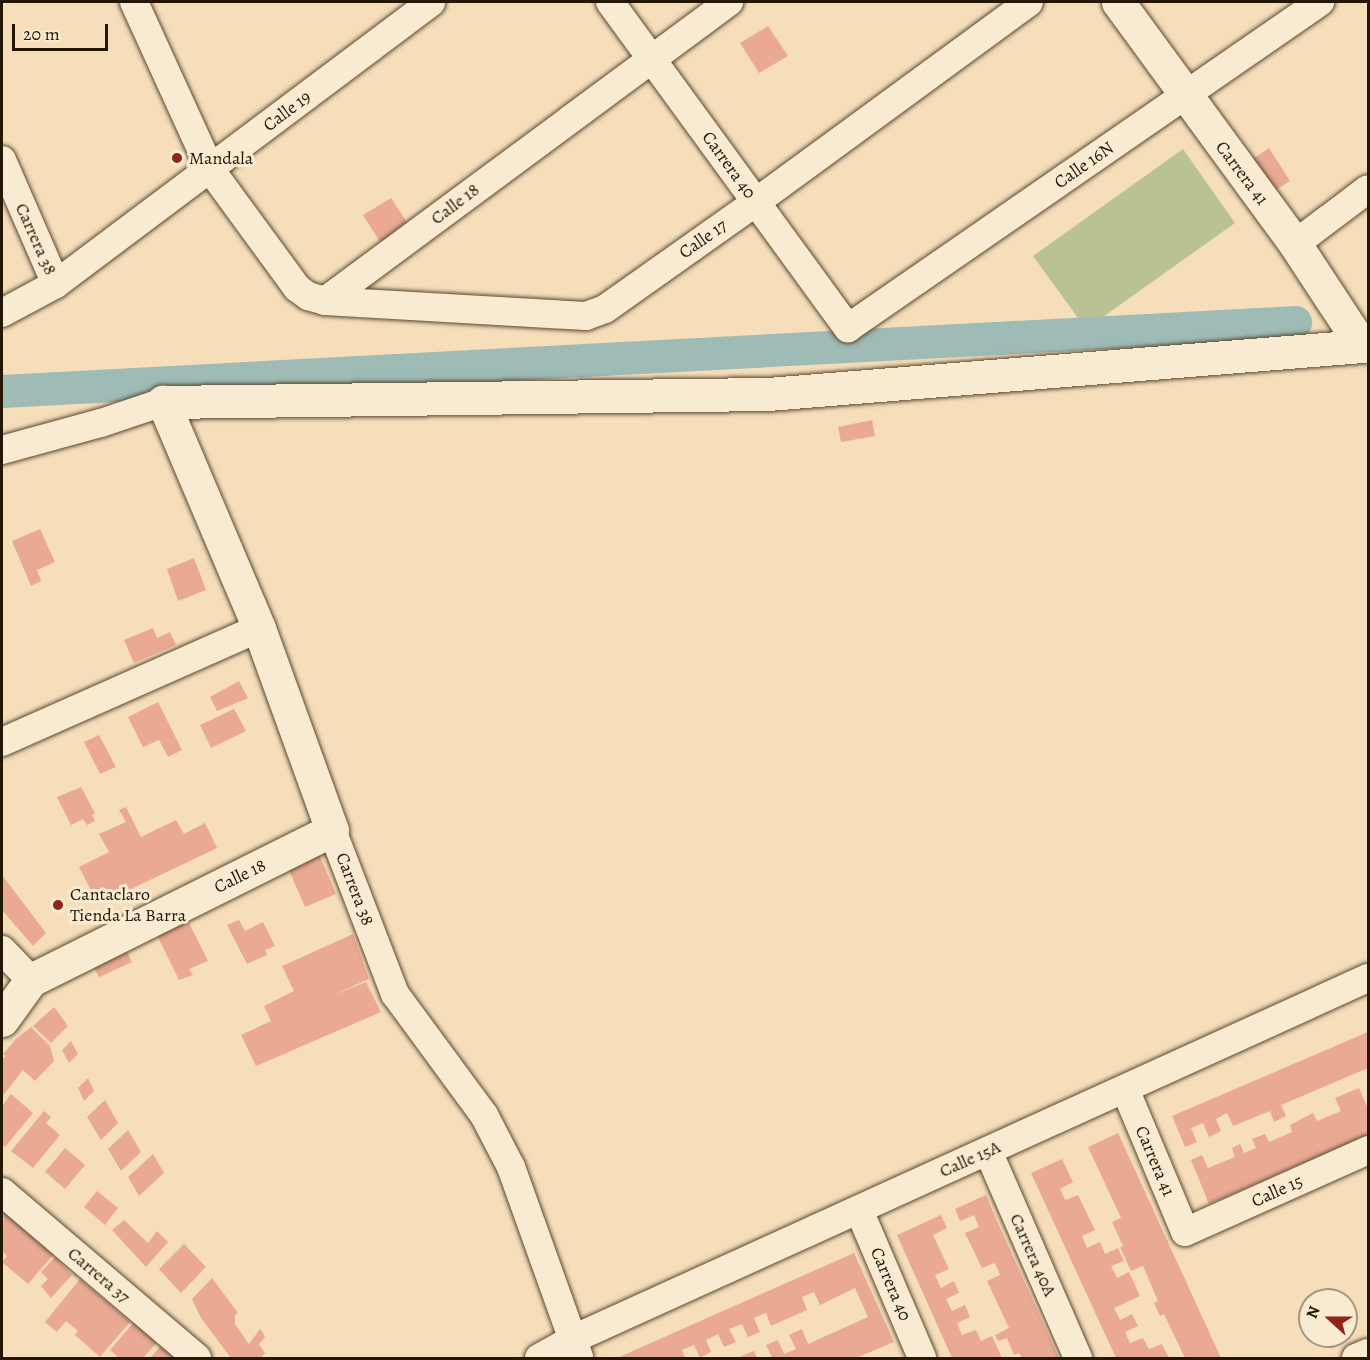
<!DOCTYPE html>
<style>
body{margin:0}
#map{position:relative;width:1370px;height:1360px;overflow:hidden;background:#f6deba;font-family:Alegreya,serif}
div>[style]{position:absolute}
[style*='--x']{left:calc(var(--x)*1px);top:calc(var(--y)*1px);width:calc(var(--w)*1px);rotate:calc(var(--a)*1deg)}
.green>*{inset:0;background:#b8c293}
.canal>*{height:33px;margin:-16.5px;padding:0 16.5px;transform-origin:16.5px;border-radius:16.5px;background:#9ebbb6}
.building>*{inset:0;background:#e9a993}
.roads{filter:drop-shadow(0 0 2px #594932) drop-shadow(0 0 2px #594932)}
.minor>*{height:28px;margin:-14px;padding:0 14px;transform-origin:14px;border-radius:14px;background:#f9ead2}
.tertiary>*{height:33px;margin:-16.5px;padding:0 16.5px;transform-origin:16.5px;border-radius:16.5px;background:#f9ead2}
.dots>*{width:16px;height:16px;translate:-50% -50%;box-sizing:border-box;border:3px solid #f9ead2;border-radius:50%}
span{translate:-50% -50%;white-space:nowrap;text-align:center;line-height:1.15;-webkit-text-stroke:6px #f9ead2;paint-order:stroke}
.street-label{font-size:18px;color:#251705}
.poi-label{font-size:18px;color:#251705}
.left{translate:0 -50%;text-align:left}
.frame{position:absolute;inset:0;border:3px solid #251705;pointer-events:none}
.north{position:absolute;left:1298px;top:1288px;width:60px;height:60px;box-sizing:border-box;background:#f9ead2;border:2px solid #a49680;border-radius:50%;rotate:291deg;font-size:16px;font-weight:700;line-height:24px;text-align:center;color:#251705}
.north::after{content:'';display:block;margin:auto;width:21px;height:27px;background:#8f2418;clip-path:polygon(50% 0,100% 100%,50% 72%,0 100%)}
.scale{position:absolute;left:12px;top:24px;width:96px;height:27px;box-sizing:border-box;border:3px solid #251705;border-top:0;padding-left:8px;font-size:18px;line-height:21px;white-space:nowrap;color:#251705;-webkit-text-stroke:4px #f9ead2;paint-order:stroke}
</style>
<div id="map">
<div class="green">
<i style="clip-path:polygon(1183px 149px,1235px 223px,1086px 329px,1033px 256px)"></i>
</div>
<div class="canal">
<i style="--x:2;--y:391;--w:1295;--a:-3.05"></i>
</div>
<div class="building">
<i style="clip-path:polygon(768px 26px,788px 56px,759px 73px,740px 43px)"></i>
<i style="clip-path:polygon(1269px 148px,1290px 181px,1262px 199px,1241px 167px)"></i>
<i style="clip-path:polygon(391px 198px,412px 230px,384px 248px,363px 215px)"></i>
<i style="clip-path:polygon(872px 420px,875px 436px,841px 442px,838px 427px)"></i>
<i style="clip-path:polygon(40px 529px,55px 562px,37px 570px,41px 581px,31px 586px,12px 541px)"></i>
<i style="clip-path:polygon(194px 558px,206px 590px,178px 601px,167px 569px)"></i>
<i style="clip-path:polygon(153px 628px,157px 638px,170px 632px,176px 645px,134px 663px,124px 640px)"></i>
<i style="clip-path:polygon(239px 681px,248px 698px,217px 711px,210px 697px)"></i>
<i style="clip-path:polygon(158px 702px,182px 750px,168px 757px,159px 740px,143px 747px,128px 717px)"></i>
<i style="clip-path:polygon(234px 709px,246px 731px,211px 748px,200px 725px)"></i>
<i style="clip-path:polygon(99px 735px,116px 767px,100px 774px,84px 742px)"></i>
<i style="clip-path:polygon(81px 787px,95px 813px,92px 815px,95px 821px,87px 825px,83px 819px,71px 825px,57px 797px)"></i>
<i style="clip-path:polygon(126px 807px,141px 837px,176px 820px,184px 834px,205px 823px,217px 848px,129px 890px,127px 886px,97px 902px,79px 867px,109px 852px,99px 834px,126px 822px,119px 810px)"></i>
<i style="clip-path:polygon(319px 854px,336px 894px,305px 907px,288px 868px)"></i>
<i style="clip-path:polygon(2px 875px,46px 933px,33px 946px,2px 910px)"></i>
<i style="clip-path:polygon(185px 915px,208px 961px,189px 969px,193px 975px,179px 980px,154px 929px)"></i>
<i style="clip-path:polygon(239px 920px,245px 931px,263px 922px,275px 946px,265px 950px,267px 955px,247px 964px,227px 925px)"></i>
<i style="clip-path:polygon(353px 934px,369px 979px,333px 995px,366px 982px,381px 1012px,256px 1066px,241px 1035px,271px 1021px,264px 1006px,294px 991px,282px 966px)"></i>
<i style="clip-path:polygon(123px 943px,132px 962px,99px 977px,91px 961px)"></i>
<i style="clip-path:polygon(54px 1007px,68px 1026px,51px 1043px,33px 1026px)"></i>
<i style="clip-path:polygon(31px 1027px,50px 1046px,54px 1061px,35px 1081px,23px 1070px,2px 1097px,2px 1059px,6px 1056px,3px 1054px,16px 1039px)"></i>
<i style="clip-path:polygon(1368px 1032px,1368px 1068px,1281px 1105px,1286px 1116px,1274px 1122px,1270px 1111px,1233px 1126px,1227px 1113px,1216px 1119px,1221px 1131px,1209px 1137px,1203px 1123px,1191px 1128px,1197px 1142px,1185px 1147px,1172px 1116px)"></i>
<i style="clip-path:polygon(71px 1041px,78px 1054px,69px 1063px,62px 1050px)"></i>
<i style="clip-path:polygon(88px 1078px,94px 1091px,84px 1101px,78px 1088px)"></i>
<i style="clip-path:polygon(1359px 1088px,1368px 1109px,1368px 1135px,1209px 1204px,1191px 1160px,1202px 1155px,1208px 1168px,1235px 1157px,1232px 1148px,1240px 1144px,1244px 1153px,1256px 1148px,1252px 1139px,1265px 1134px,1269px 1142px,1292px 1132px,1290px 1125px,1313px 1113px,1317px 1121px,1341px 1111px,1335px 1098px)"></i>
<i style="clip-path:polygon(11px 1094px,33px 1113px,5px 1147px,2px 1144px,2px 1106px)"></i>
<i style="clip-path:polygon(105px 1100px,118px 1123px,101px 1140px,87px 1117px)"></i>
<i style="clip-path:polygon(44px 1111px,51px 1117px,46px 1123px,60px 1135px,33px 1168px,11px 1151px)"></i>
<i style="clip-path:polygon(128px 1130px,141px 1152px,121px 1171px,108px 1149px)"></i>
<i style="clip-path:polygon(1118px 1133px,1129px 1157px,1221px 1358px,1185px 1358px,1164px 1314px,1160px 1316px,1154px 1303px,1158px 1301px,1143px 1266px,1131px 1271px,1120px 1247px,1123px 1246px,1112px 1222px,1121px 1218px,1088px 1147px)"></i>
<i style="clip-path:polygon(65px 1148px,85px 1165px,65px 1189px,45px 1172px)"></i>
<i style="clip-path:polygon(153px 1154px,164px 1173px,139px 1196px,128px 1177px)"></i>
<i style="clip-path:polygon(1062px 1159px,1073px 1182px,1060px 1189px,1065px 1200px,1078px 1195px,1095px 1230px,1082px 1236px,1087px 1248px,1100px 1242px,1105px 1254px,1118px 1248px,1124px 1261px,1111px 1266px,1117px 1278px,1129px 1272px,1140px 1296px,1114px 1308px,1120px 1320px,1132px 1314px,1138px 1326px,1125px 1332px,1130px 1343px,1143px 1338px,1149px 1349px,1162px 1344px,1169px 1358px,1116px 1358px,1031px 1173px)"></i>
<i style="clip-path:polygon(97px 1191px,118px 1208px,105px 1225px,84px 1207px)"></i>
<i style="clip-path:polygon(986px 1195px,996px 1219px,1059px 1358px,1022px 1358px,1019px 1353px,1014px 1355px,1007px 1338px,998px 1341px,995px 1335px,1009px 1328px,987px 1281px,1000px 1275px,995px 1263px,982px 1268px,965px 1233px,979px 1227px,974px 1215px,960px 1221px,955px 1209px)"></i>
<i style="clip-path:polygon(4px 1211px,54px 1254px,28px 1284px,2px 1262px,7px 1256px,2px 1251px)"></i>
<i style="clip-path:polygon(941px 1215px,947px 1228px,933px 1235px,949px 1269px,935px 1275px,941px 1288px,954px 1281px,959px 1293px,946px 1299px,952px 1311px,965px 1305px,970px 1317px,957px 1323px,962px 1335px,976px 1330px,981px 1341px,992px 1336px,1002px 1358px,952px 1358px,897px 1235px)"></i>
<i style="clip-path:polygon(124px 1220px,148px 1243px,157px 1231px,168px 1242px,146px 1267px,112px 1230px)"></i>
<i style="clip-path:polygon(184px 1244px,206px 1267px,181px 1293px,159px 1269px)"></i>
<i style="clip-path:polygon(854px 1253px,894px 1342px,856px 1358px,772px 1358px,766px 1345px,778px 1340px,784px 1354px,796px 1349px,789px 1335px,802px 1329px,808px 1344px,868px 1317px,855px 1288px,820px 1305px,814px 1292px,802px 1297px,807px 1310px,771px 1326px,766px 1313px,754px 1318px,760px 1332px,748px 1337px,742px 1324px,729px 1329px,736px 1342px,724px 1347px,718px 1334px,706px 1340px,711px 1352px,700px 1358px,694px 1345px,682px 1350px,685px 1358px,617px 1358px)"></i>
<i style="clip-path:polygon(55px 1257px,72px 1275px,51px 1298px,41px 1286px,48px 1279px,41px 1272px)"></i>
<i style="clip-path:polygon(212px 1278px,238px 1313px,235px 1315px,235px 1324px,249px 1344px,260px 1329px,262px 1331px,265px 1337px,259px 1344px,265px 1353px,261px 1358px,231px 1358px,201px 1318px,192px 1299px)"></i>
<i style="clip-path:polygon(80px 1279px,130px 1322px,100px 1357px,75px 1335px,78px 1331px,66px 1321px,57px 1332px,45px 1322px)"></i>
<i style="clip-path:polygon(134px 1322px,158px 1341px,143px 1358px,119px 1358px,110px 1350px)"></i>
<i style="clip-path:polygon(161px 1346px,175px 1358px,150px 1358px)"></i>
<i style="clip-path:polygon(754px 1351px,757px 1358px,742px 1358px,741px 1356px)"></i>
</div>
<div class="roads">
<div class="minor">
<i style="--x:134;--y:2;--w:183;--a:65.5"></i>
<i style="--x:210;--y:169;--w:147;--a:53.8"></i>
<i style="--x:297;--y:288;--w:14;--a:36"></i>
<i style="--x:308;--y:296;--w:18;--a:16"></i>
<i style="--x:325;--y:301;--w:503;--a:-36.51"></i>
<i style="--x:610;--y:2;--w:404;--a:53.9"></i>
<i style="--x:848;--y:328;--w:574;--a:-34.63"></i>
<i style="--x:2;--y:160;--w:135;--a:66.5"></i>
<i style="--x:1295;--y:244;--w:91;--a:-37"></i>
<i style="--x:325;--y:301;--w:261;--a:3.3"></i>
<i style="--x:586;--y:316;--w:20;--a:-20"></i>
<i style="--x:605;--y:309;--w:185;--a:-35.3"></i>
<i style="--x:756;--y:202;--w:338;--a:-36.2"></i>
<i style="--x:2;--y:313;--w:61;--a:-28.2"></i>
<i style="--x:56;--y:284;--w:469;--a:-36.9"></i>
<i style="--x:2;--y:450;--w:103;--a:-15.3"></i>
<i style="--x:101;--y:423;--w:65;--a:-18.7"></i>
<i style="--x:2;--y:742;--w:281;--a:-23.9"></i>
<i style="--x:332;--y:830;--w:176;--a:69"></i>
<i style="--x:395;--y:994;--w:150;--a:53.7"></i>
<i style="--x:484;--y:1115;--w:59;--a:62.6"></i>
<i style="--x:511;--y:1167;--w:202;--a:70.3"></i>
<i style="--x:2;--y:950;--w:42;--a:46"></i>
<i style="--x:1125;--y:1089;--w:155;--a:67.2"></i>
<i style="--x:1185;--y:1232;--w:201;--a:-24.1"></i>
<i style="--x:988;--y:1151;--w:226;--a:66.5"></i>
<i style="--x:2;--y:1192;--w:256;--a:40.4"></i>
<i style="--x:859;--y:1210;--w:161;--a:66.9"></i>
<i style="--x:539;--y:1358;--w:37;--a:-29"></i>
<i style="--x:571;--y:1340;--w:875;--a:-24.43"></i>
<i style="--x:1356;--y:1358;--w:13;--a:-23"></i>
</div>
<div class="tertiary">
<i style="--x:1118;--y:2;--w:300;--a:53.8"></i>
<i style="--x:1295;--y:244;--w:122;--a:56.7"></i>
<i style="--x:2;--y:1020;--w:49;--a:-54.1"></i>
<i style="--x:31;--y:980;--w:336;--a:-26.5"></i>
<i style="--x:332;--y:830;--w:215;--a:-109.9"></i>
<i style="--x:259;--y:628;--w:246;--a:-113"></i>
<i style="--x:163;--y:402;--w:605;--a:-0.76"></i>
<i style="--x:768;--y:394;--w:596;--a:-4.62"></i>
</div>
</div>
<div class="dots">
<i style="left:177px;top:158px;background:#8f2418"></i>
<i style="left:58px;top:905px;background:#8f2418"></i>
</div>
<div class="street-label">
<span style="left:287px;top:111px;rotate:-37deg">Calle 19</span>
<span style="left:729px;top:165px;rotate:54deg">Carrera 40</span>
<span style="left:1084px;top:165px;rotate:-35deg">Calle 16N</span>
<span style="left:1242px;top:173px;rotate:53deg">Carrera 41</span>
<span style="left:455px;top:204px;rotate:-37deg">Calle 18</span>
<span style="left:36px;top:239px;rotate:66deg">Carrera 38</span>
<span style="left:703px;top:239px;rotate:-35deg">Calle 17</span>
<span style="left:240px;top:876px;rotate:-26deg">Calle 18</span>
<span style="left:355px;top:889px;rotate:69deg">Carrera 38</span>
<span style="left:970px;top:1159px;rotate:-24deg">Calle 15A</span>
<span style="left:1155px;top:1161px;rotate:67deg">Carrera 41</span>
<span style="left:1277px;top:1191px;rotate:-24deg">Calle 15</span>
<span style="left:1033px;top:1255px;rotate:66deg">Carrera 40A</span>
<span style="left:99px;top:1275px;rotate:40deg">Carrera 37</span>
<span style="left:891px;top:1284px;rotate:67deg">Carrera 40</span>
</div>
<div class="poi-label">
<span class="left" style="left:189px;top:158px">Mandala</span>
<span class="left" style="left:70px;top:905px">Cantaclaro<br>Tienda La Barra</span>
</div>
<div class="frame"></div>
<div class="north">N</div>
<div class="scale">20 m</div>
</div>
